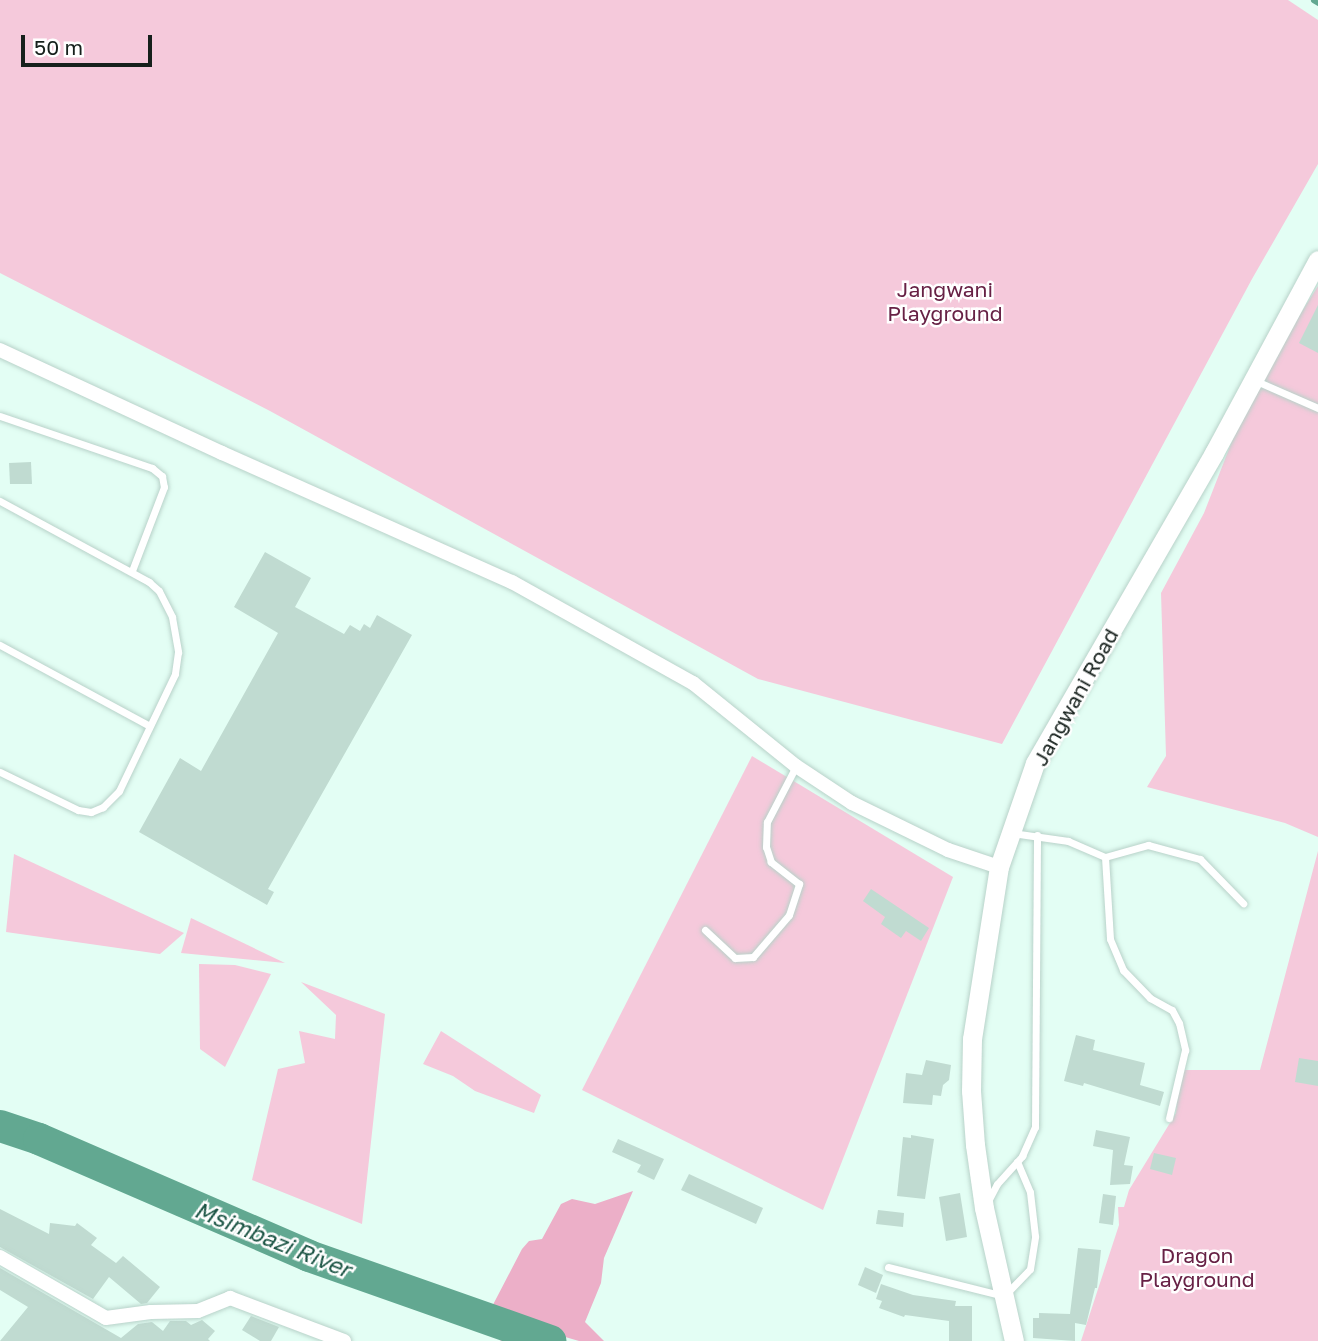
<!DOCTYPE html>
<style>
body{margin:0}
#map{position:relative;width:1318px;height:1341px;overflow:hidden;background:#e3fef4;font-family:"Golos Text",sans-serif}
div>[style]{position:absolute}
[style*='--x']{left:calc(var(--x)*1px);top:calc(var(--y)*1px);width:calc(var(--w)*1px);rotate:calc(var(--a)*1deg)}
.green>*{inset:0;background:#f5c9db}
.forest>*{inset:0;background:#ecafc8}
.stream>*{height:5px;margin:-2.5px;padding:0 2.5px;transform-origin:2.5px;border-radius:2.5px;background:#62a891}
.river>*{height:32px;margin:-16px;padding:0 16px;transform-origin:16px;border-radius:16px;background:#62a891}
.building>*{inset:0;background:#c0dbd1}
.roads{filter:drop-shadow(0 0 2px #b8d2c9) drop-shadow(0 0 2px #b8d2c9)}
.lane>*{height:7px;margin:-3.5px;padding:0 3.5px;transform-origin:3.5px;border-radius:3.5px;background:#fff}
.street>*{height:14px;margin:-7px;padding:0 7px;transform-origin:7px;border-radius:7px;background:#fff}
.secondary>*{height:19px;margin:-9.5px;padding:0 9.5px;transform-origin:9.5px;border-radius:9.5px;background:#fff}
span{translate:-50% -50%;white-space:nowrap;text-align:center;line-height:1.15;-webkit-text-stroke:5px #fff;paint-order:stroke}
.park-label{font-size:21px;color:#672145}
.street-label{font-size:21px;color:#16201c}
.water-label{font-size:23px;color:#1c5545;font-style:italic}
.scale{position:absolute;left:21px;top:35px;width:131px;height:32px;box-sizing:border-box;border:4px solid #16201c;border-top:0;padding-left:9px;font-size:21px;line-height:24px;white-space:nowrap;color:#16201c;-webkit-text-stroke:5px #fff;paint-order:stroke}
</style>
<div id="map">
<div class="green">
<i style="clip-path:polygon(0 0,1288px 0,1318px 20px,1318px 164px,1252px 279px,1002px 744px,758px 679px,270px 411px,0 273px)"></i>
<i style="clip-path:polygon(1318px 286px,1318px 837px,1285px 823px,1147px 787px,1166px 756px,1161px 593px,1204px 513px,1252px 390px)"></i>
<i style="clip-path:polygon(752px 756px,953px 877px,823px 1210px,582px 1090px)"></i>
<i style="clip-path:polygon(1318px 851px,1318px 1341px,1081px 1341px,1119px 1225px,1118px 1207px,1124px 1207px,1129px 1190px,1176px 1113px,1180px 1070px,1260px 1070px)"></i>
<i style="clip-path:polygon(14px 854px,184px 933px,160px 954px,6px 932px)"></i>
<i style="clip-path:polygon(191px 918px,285px 963px,181px 953px)"></i>
<i style="clip-path:polygon(199px 964px,235px 965px,271px 974px,225px 1067px,200px 1049px)"></i>
<i style="clip-path:polygon(301px 982px,385px 1014px,362px 1224px,252px 1180px,278px 1069px,305px 1063px,299px 1031px,335px 1039px,336px 1015px)"></i>
<i style="clip-path:polygon(441px 1031px,541px 1095px,534px 1113px,475px 1091px,453px 1076px,423px 1064px)"></i>
</div>
<div class="forest">
<i style="clip-path:polygon(633px 1191px,604px 1258px,601px 1283px,585px 1322px,604px 1341px,579px 1341px,555px 1334px,548px 1341px,501px 1341px,484px 1322px,522px 1249px,529px 1241px,542px 1239px,561px 1204px,572px 1199px,595px 1204px)"></i>
</div>
<div class="stream">
<i style="--x:1313;--y:0;--w:6;--a:31"></i>
</div>
<div class="river">
<i style="--x:0;--y:1126;--w:41;--a:18.4"></i>
<i style="--x:39;--y:1139;--w:294;--a:23.4"></i>
<i style="--x:309;--y:1256;--w:256;--a:19.4"></i>
</div>
<div class="building">
<i style="clip-path:polygon(1318px 305px,1318px 353px,1299px 343px)"></i>
<i style="clip-path:polygon(31px 462px,32px 484px,10px 484px,9px 463px)"></i>
<i style="clip-path:polygon(265px 552px,311px 578px,295px 607px,344px 634px,350px 625px,360px 631px,364px 624px,370px 628px,377px 615px,412px 635px,268px 889px,274px 892px,267px 905px,139px 832px,180px 758px,201px 771px,278px 633px,234px 607px)"></i>
<i style="clip-path:polygon(871px 889px,929px 928px,921px 941px,906px 931px,901px 938px,881px 924px,885px 917px,863px 901px)"></i>
<i style="clip-path:polygon(1076px 1035px,1095px 1040px,1093px 1050px,1145px 1063px,1140px 1085px,1164px 1092px,1160px 1106px,1084px 1083px,1083px 1086px,1064px 1081px)"></i>
<i style="clip-path:polygon(1299px 1058px,1318px 1061px,1318px 1086px,1295px 1082px)"></i>
<i style="clip-path:polygon(926px 1060px,951px 1065px,949px 1080px,943px 1085px,941px 1096px,933px 1095px,932px 1105px,903px 1103px,906px 1073px,922px 1075px)"></i>
<i style="clip-path:polygon(1096px 1130px,1130px 1137px,1124px 1165px,1133px 1166px,1130px 1184px,1110px 1185px,1113px 1150px,1093px 1146px)"></i>
<i style="clip-path:polygon(911px 1135px,934px 1139px,925px 1199px,897px 1196px,903px 1137px,911px 1138px)"></i>
<i style="clip-path:polygon(618px 1139px,664px 1159px,654px 1180px,637px 1172px,641px 1165px,612px 1152px)"></i>
<i style="clip-path:polygon(1154px 1153px,1176px 1158px,1172px 1175px,1150px 1169px)"></i>
<i style="clip-path:polygon(689px 1174px,763px 1208px,756px 1224px,681px 1190px)"></i>
<i style="clip-path:polygon(960px 1193px,967px 1237px,946px 1241px,939px 1197px)"></i>
<i style="clip-path:polygon(1103px 1194px,1116px 1196px,1113px 1225px,1099px 1223px)"></i>
<i style="clip-path:polygon(0 1209px,49px 1234px,50px 1223px,75px 1226px,77px 1223px,97px 1238px,91px 1245px,116px 1263px,123px 1256px,160px 1287px,147px 1303px,141px 1304px,109px 1277px,93px 1299px,0 1247px)"></i>
<i style="clip-path:polygon(878px 1210px,904px 1213px,903px 1227px,876px 1224px)"></i>
<i style="clip-path:polygon(1078px 1248px,1101px 1250px,1097px 1288px,1095px 1288px,1086px 1325px,1075px 1323px,1075px 1341px,1033px 1338px,1033px 1318px,1039px 1318px,1039px 1313px,1070px 1314px)"></i>
<i style="clip-path:polygon(865px 1267px,883px 1275px,876px 1293px,858px 1285px)"></i>
<i style="clip-path:polygon(0 1268px,121px 1338px,138px 1324px,152px 1322px,163px 1331px,170px 1321px,186px 1321px,191px 1325px,202px 1320px,215px 1331px,208px 1339px,210px 1341px,0 1341px,28px 1307px,0 1290px)"></i>
<i style="clip-path:polygon(881px 1284px,913px 1295px,956px 1301px,955px 1306px,972px 1306px,972px 1341px,949px 1341px,949px 1321px,905px 1315px,904px 1317px,879px 1308px,882px 1301px,876px 1299px)"></i>
<i style="clip-path:polygon(251px 1316px,279px 1327px,271px 1341px,260px 1341px,242px 1330px)"></i>
</div>
<div class="roads">
<div class="lane">
<i style="--x:1254;--y:380;--w:70;--a:23.6"></i>
<i style="--x:0;--y:416;--w:161;--a:18.9"></i>
<i style="--x:152;--y:468;--w:13;--a:39"></i>
<i style="--x:162;--y:476;--w:11;--a:80"></i>
<i style="--x:164;--y:487;--w:90;--a:110.9"></i>
<i style="--x:0;--y:501;--w:170;--a:28.5"></i>
<i style="--x:149;--y:582;--w:13;--a:42"></i>
<i style="--x:159;--y:591;--w:29;--a:63"></i>
<i style="--x:172;--y:617;--w:36;--a:80"></i>
<i style="--x:178;--y:652;--w:22;--a:98"></i>
<i style="--x:175;--y:674;--w:130;--a:115.6"></i>
<i style="--x:119;--y:791;--w:23;--a:135"></i>
<i style="--x:103;--y:807;--w:13;--a:157"></i>
<i style="--x:91;--y:812;--w:13;--a:-171"></i>
<i style="--x:78;--y:810;--w:87;--a:-154"></i>
<i style="--x:0;--y:645;--w:170;--a:28.4"></i>
<i style="--x:1012;--y:833;--w:57;--a:8.1"></i>
<i style="--x:1068;--y:841;--w:40;--a:23.4"></i>
<i style="--x:1105;--y:857;--w:82;--a:86.5"></i>
<i style="--x:1110;--y:939;--w:34;--a:67"></i>
<i style="--x:1123;--y:970;--w:39;--a:46"></i>
<i style="--x:1150;--y:998;--w:25;--a:29"></i>
<i style="--x:1172;--y:1010;--w:15;--a:62"></i>
<i style="--x:1179;--y:1023;--w:28;--a:77"></i>
<i style="--x:1185;--y:1050;--w:70;--a:103.2"></i>
<i style="--x:1105;--y:857;--w:45;--a:-15.6"></i>
<i style="--x:1148;--y:845;--w:54;--a:15.1"></i>
<i style="--x:1200;--y:859;--w:62;--a:45.7"></i>
<i style="--x:705;--y:930;--w:41;--a:43"></i>
<i style="--x:735;--y:958;--w:18;--a:-3"></i>
<i style="--x:753;--y:957;--w:55;--a:-49.4"></i>
<i style="--x:789;--y:915;--w:33;--a:-72"></i>
<i style="--x:799;--y:884;--w:36;--a:-142"></i>
<i style="--x:771;--y:862;--w:16;--a:-108"></i>
<i style="--x:766;--y:847;--w:25;--a:-88"></i>
<i style="--x:767;--y:822;--w:63;--a:-62.6"></i>
<i style="--x:988;--y:1201;--w:19;--a:-62"></i>
<i style="--x:997;--y:1184;--w:38;--a:-48"></i>
<i style="--x:1022;--y:1156;--w:32;--a:-66"></i>
<i style="--x:1035;--y:1127;--w:292;--a:-89.6"></i>
<i style="--x:888;--y:1267;--w:120;--a:14"></i>
<i style="--x:1004;--y:1296;--w:37;--a:-46"></i>
<i style="--x:1030;--y:1269;--w:33;--a:-81"></i>
<i style="--x:1035;--y:1236;--w:44;--a:-96.5"></i>
<i style="--x:1030;--y:1192;--w:33;--a:-113"></i>
</div>
<div class="street">
<i style="--x:0;--y:350;--w:245;--a:24.9"></i>
<i style="--x:222;--y:453;--w:317;--a:24"></i>
<i style="--x:512;--y:582;--w:207;--a:29.2"></i>
<i style="--x:693;--y:683;--w:132;--a:38.9"></i>
<i style="--x:796;--y:766;--w:67;--a:33.5"></i>
<i style="--x:852;--y:803;--w:107;--a:26.1"></i>
<i style="--x:948;--y:850;--w:54;--a:18.4"></i>
<i style="--x:0;--y:1257;--w:122;--a:29.9"></i>
<i style="--x:106;--y:1318;--w:45;--a:-7.6"></i>
<i style="--x:151;--y:1312;--w:47;--a:-1.2"></i>
<i style="--x:198;--y:1311;--w:35;--a:-22"></i>
<i style="--x:230;--y:1298;--w:122;--a:20.7"></i>
</div>
<div class="secondary">
<i style="--x:1014;--y:1341;--w:136;--a:-102.7"></i>
<i style="--x:984;--y:1208;--w:64;--a:-98.1"></i>
<i style="--x:975;--y:1145;--w:54;--a:-94.2"></i>
<i style="--x:971;--y:1091;--w:52;--a:-88.9"></i>
<i style="--x:972;--y:1039;--w:174;--a:-81.1"></i>
<i style="--x:999;--y:867;--w:110;--a:-70.9"></i>
<i style="--x:1035;--y:763;--w:358;--a:-60"></i>
<i style="--x:1214;--y:453;--w:219;--a:-61.7"></i>
</div>
</div>
<div class="park-label">
<span style="left:945px;top:301px">Jangwani<br>Playground</span>
<span style="left:1197px;top:1267px">Dragon<br>Playground</span>
</div>
<div class="street-label">
<span style="left:1075px;top:697px;rotate:-61deg">Jangwani Road</span>
</div>
<div class="water-label">
<span style="left:273px;top:1239px;rotate:22deg">Msimbazi River</span>
</div>
<div class="scale">50 m</div>
</div>
